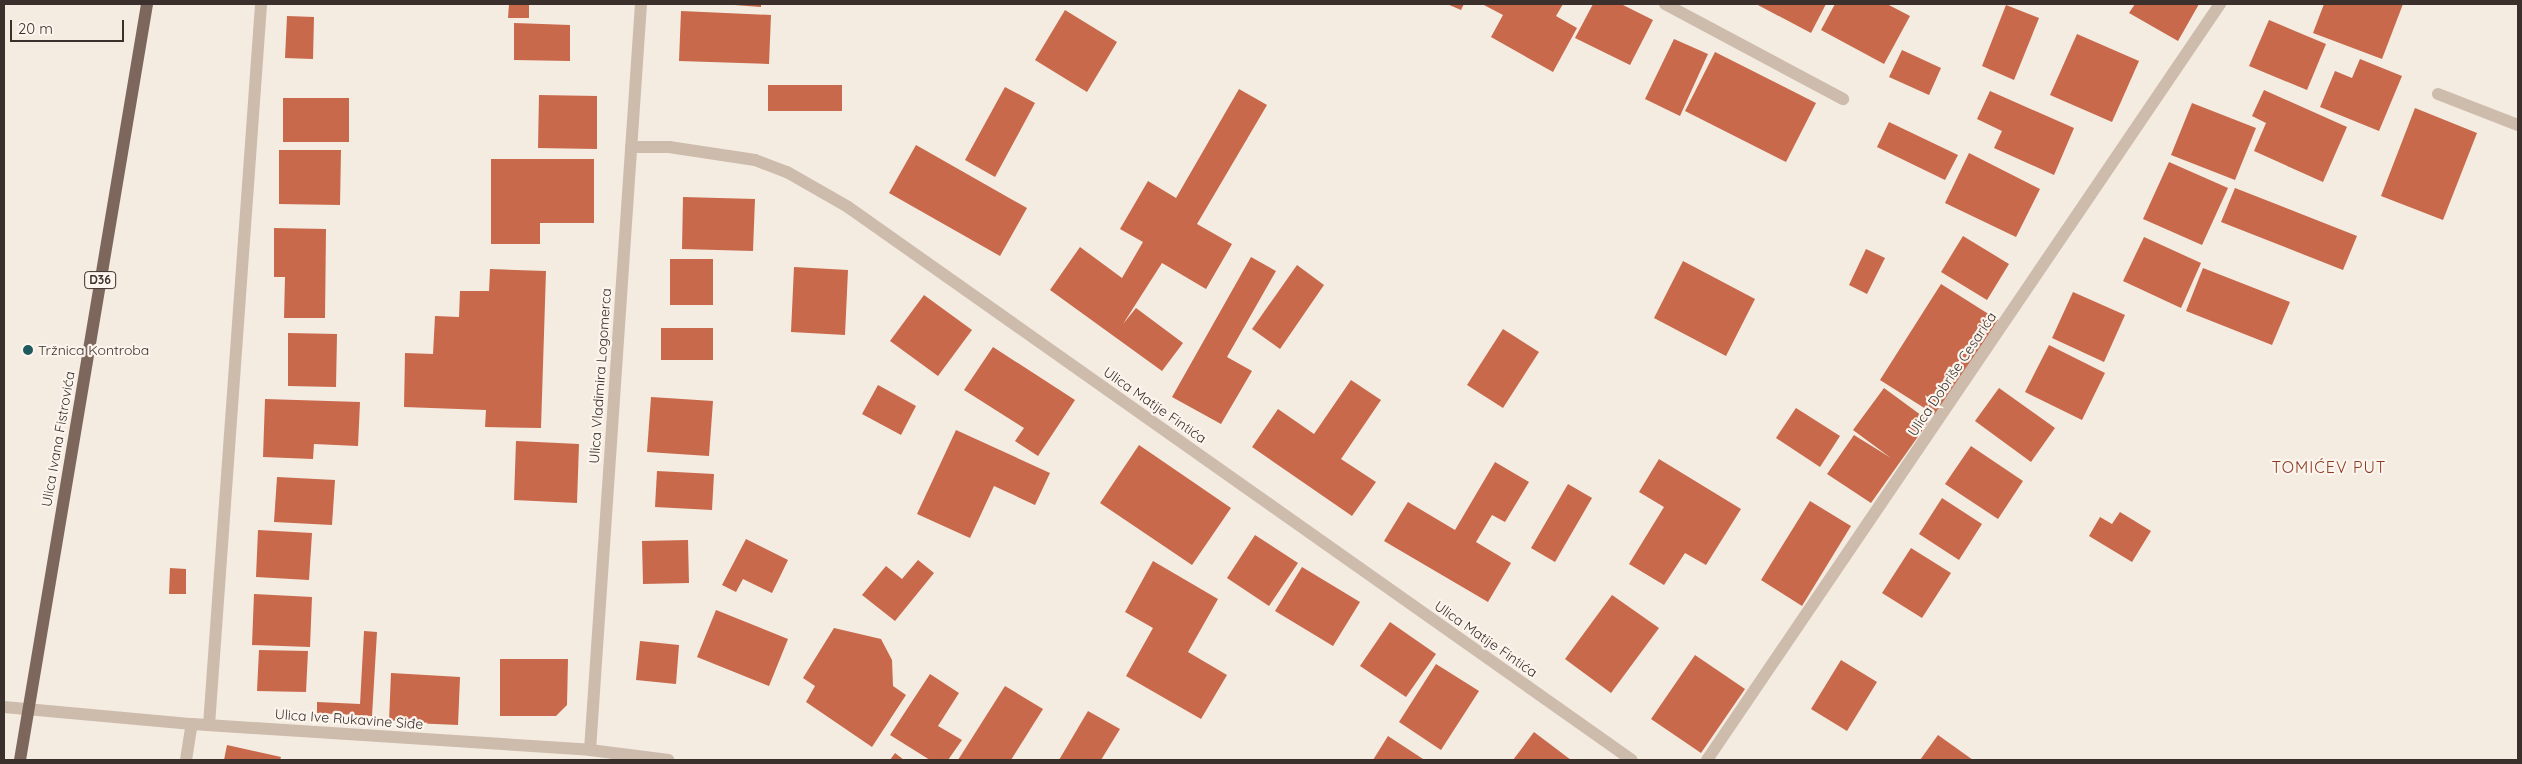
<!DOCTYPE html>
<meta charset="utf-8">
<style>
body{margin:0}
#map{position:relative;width:2522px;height:764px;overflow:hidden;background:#f4ebe1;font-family:Quicksand,sans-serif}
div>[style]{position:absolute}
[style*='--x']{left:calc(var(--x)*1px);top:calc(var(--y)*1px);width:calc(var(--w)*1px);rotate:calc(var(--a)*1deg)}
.building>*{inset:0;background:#c8694b}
.service>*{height:12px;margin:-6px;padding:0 6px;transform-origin:6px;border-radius:6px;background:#cdbbac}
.minor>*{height:12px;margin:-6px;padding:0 6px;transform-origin:6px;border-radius:6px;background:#cdbbac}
.primary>*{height:12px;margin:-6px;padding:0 6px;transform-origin:6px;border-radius:6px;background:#7d675c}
.dots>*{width:14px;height:14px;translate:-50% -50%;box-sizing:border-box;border:2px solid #fbf5ee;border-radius:50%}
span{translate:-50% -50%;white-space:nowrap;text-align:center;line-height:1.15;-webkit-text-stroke:4.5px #fbf5ee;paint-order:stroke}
.shield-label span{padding:1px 4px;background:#fbf5ee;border:1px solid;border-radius:4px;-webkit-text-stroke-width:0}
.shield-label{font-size:12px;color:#3b302b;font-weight:700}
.poi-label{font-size:14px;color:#3b302b}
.left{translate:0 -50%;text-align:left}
.street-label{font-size:14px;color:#3b302b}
.quarter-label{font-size:16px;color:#8c3b22;letter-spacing:1px}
.frame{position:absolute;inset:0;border:5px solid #3b302b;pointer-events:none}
.scale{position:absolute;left:10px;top:20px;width:114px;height:22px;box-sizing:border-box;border:2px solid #3b302b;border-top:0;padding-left:6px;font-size:15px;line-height:18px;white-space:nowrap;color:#3b302b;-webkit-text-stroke:4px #fbf5ee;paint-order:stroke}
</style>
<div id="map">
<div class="building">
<i style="clip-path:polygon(509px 4px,529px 4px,529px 18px,508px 18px)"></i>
<i style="clip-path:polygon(721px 4px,761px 4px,761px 7px)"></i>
<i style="clip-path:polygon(1447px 4px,1464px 4px,1461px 10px)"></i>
<i style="clip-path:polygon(1482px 4px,1563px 4px,1556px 16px,1577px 28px,1553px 72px,1491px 37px,1503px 15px)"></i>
<i style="clip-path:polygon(1593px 4px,1621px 4px,1653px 20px,1630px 65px,1575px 38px)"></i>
<i style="clip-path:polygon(1756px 4px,1826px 4px,1811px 33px)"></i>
<i style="clip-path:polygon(1835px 4px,1887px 4px,1910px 16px,1884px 64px,1821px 30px)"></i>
<i style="clip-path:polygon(2135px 4px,2199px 4px,2178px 41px,2129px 13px)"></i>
<i style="clip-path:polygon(2324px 4px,2403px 4px,2382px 59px,2313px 33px)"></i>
<i style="clip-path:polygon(2006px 5px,2039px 18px,2014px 80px,1982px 66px)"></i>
<i style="clip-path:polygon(1065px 10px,1117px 42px,1087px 92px,1035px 60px)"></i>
<i style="clip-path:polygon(681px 11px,771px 15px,769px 64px,679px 61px)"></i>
<i style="clip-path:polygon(287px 16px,314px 17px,313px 59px,285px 58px)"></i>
<i style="clip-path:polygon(2269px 20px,2326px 44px,2307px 90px,2249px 66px)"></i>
<i style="clip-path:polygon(514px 23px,570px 25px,570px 61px,514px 60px)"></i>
<i style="clip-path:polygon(2077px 34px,2139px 61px,2112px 122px,2050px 95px)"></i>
<i style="clip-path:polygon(1674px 39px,1708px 54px,1680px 116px,1645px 99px)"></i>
<i style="clip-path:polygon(1902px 50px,1941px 68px,1929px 95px,1889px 77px)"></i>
<i style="clip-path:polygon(1715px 52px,1816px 103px,1786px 162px,1685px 111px)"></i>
<i style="clip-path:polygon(2360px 59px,2402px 76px,2379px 131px,2320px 107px,2335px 71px,2352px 78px)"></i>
<i style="clip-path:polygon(768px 85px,842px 85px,842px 111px,768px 111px)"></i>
<i style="clip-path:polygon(1005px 87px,1035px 103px,995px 177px,965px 160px)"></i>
<i style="clip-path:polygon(1239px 89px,1267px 105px,1197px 224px,1232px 244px,1206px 289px,1162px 263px,1123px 324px,1136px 308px,1183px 343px,1162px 371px,1050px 290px,1080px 247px,1122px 278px,1143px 242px,1120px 229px,1148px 181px,1176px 198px)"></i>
<i style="clip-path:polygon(2264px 90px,2347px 127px,2323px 182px,2254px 151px,2266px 123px,2252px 116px)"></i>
<i style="clip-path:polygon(1990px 91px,2074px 128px,2054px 175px,1994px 148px,2002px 131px,1977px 119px)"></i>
<i style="clip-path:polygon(539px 95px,597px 96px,597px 149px,538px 148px)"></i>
<i style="clip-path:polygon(283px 98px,349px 98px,349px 142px,283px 142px)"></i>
<i style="clip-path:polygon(2192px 103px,2256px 128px,2235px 180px,2171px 155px)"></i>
<i style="clip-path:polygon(2415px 108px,2477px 133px,2443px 220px,2381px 196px)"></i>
<i style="clip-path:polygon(1889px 122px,1958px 155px,1945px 180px,1877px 147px)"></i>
<i style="clip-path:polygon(916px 145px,1027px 208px,1000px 256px,889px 193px)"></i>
<i style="clip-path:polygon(279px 150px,341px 150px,340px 205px,279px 204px)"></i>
<i style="clip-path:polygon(1969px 153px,2040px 189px,2016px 237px,1945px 203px)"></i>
<i style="clip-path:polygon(491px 159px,594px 159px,594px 223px,540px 223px,540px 244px,491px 244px)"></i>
<i style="clip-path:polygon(2169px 162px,2228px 188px,2202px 245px,2143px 219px)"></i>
<i style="clip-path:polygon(2235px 188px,2357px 236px,2343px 270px,2221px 222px)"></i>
<i style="clip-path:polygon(683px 197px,755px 199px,753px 251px,682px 249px)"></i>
<i style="clip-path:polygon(274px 228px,326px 229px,325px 318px,284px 318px,285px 277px,274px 277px)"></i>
<i style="clip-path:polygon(1963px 236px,2009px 264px,1987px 300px,1941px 272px)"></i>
<i style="clip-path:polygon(2144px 237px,2201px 263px,2181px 308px,2123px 281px)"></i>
<i style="clip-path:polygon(1866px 249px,1885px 258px,1867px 294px,1849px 285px)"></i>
<i style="clip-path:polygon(1251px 257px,1276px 271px,1227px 357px,1252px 371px,1221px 424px,1172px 397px)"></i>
<i style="clip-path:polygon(670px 259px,713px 259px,713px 305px,670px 305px)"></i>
<i style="clip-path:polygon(1683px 261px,1755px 299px,1726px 356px,1654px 318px)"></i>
<i style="clip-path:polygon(1297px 265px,1324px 285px,1280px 349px,1252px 329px)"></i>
<i style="clip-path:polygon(794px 267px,848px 270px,845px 335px,791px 332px)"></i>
<i style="clip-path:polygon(2203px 268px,2290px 302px,2272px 345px,2186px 311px)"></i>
<i style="clip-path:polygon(490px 269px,546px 271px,541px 428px,485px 427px,486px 410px,404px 407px,405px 353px,433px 354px,435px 316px,459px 317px,460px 291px,489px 291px)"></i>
<i style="clip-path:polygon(1941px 284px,1998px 320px,1937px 416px,1880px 380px)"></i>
<i style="clip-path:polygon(2073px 292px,2125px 315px,2104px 362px,2052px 338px)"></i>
<i style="clip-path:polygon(924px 295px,972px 330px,938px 376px,890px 341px)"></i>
<i style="clip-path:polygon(661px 328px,713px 328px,713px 360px,661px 360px)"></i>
<i style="clip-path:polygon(1503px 329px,1539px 352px,1503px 408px,1467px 385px)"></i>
<i style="clip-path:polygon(288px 333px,337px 334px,336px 387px,288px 386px)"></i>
<i style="clip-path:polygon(2049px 345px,2105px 373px,2082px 420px,2025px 392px)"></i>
<i style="clip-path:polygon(993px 347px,1075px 400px,1038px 456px,1015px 441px,1024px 428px,964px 390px)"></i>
<i style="clip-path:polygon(1351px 380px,1381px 400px,1341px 459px,1376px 482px,1352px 516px,1252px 447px,1278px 409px,1314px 434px)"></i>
<i style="clip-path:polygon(878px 385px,916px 406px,901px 435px,862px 414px)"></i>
<i style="clip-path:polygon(1884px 388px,1929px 421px,1871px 503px,1827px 474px,1854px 435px,1891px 458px,1853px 430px)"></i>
<i style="clip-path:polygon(1999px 388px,2055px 428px,2031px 462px,1975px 421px)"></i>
<i style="clip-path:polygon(651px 397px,713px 401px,709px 456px,647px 452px)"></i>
<i style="clip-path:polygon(265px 399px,360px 402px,358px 446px,314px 444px,313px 459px,263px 457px)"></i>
<i style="clip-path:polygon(1796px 408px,1840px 436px,1820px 467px,1776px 438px)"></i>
<i style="clip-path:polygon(956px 430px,1050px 473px,1035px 505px,994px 486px,970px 538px,917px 514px)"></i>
<i style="clip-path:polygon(516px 441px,579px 444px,577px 503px,514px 500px)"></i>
<i style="clip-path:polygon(1139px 445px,1231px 508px,1192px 565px,1100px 503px)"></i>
<i style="clip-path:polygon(1971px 446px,2023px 481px,1998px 519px,1945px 484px)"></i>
<i style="clip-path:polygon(1659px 459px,1741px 509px,1706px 565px,1685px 553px,1664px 585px,1629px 564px,1664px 507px,1639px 492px)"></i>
<i style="clip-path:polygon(1495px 462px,1529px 482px,1505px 522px,1492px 515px,1476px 542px,1511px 563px,1488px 602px,1384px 541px,1408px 502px,1455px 530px)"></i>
<i style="clip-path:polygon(657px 471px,714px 474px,712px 510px,655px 507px)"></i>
<i style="clip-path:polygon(277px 477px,335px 480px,332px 525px,274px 522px)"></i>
<i style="clip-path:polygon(1568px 484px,1592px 498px,1555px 562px,1531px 548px)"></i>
<i style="clip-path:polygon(1942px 498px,1982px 524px,1959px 560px,1919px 534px)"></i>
<i style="clip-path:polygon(1810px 501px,1851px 526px,1802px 606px,1761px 580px)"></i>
<i style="clip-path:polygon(2120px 512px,2151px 531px,2132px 562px,2089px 536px,2100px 517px,2112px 524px)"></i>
<i style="clip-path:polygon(258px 530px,312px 533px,309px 580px,256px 577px)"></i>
<i style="clip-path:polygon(1255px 535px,1298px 563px,1269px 606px,1227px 578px)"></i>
<i style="clip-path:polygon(746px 539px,788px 560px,772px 593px,743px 579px,736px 592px,722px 585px)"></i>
<i style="clip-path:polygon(688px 540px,689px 583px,643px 584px,642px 541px)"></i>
<i style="clip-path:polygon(1911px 548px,1951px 573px,1922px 618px,1882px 593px)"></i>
<i style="clip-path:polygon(918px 560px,934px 573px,895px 621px,862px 595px,886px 566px,902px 579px)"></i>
<i style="clip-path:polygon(1153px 561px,1218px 599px,1188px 652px,1227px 675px,1201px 719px,1126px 676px,1153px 628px,1125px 612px)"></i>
<i style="clip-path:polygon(1302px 567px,1360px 602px,1333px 646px,1275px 611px)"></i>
<i style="clip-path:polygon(170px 568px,186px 569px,186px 594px,169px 594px)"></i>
<i style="clip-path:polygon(254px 594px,312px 597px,310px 647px,252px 645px)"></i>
<i style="clip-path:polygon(1612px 595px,1659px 628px,1611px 693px,1565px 659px)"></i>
<i style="clip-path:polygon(716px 610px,788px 639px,769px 686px,697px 657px)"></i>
<i style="clip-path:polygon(1390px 622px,1436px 654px,1406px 697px,1360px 666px)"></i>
<i style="clip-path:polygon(834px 628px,881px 639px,892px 660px,893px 686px,906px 695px,872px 747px,806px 702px,815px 686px,803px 678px)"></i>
<i style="clip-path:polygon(364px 631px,377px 632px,372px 716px,317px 713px,317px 702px,360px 704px)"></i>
<i style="clip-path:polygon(640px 641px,679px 645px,676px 684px,636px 680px)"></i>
<i style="clip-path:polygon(259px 650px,308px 651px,306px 692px,257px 691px)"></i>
<i style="clip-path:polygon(1695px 655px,1745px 689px,1701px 753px,1651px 719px)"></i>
<i style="clip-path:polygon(500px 659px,568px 659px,567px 705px,556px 716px,500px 716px)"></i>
<i style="clip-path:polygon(1841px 660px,1877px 682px,1847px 731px,1811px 709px)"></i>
<i style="clip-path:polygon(1436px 664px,1479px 691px,1441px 750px,1399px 722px)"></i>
<i style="clip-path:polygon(391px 673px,460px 677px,458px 725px,389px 722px)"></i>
<i style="clip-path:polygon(930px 674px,959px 693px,938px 726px,962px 740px,948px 760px,930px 760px,890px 735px)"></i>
<i style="clip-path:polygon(1005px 686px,1043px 709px,1011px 760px,958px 760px)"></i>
<i style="clip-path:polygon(1088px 711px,1120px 729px,1101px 760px,1059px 760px)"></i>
<i style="clip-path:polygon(1534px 732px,1571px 760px,1513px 760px)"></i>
<i style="clip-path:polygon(1938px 735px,1973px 760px,1920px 760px)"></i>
<i style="clip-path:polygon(1388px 736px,1423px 759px,1422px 760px,1373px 760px)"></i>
<i style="clip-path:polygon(227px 745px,281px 757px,280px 760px,224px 760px)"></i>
<i style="clip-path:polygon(895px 753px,904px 760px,890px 760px)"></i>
</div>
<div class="service">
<i style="--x:2438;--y:94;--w:86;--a:21.2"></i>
</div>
<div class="minor">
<i style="--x:1665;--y:4;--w:202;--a:28.1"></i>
<i style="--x:631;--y:147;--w:38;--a:0"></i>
<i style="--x:669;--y:147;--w:87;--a:8.6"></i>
<i style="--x:755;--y:160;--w:34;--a:21"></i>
<i style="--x:787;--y:172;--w:70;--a:29.8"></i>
<i style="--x:848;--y:207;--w:959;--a:35.2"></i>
<i style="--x:4;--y:707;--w:189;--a:5.2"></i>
<i style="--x:192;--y:724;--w:399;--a:3.7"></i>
<i style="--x:590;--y:750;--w:79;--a:7.3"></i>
<i style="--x:209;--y:725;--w:723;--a:-85.87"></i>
<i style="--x:590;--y:750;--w:748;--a:-86.09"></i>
<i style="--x:186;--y:760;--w:36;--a:-81"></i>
<i style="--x:1707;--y:760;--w:914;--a:-55.84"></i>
</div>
<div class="primary">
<i style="--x:20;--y:760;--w:767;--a:-80.46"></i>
</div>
<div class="dots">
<i style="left:28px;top:350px;background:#1f5a5e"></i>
</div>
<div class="shield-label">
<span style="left:100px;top:280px">D36</span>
</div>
<div class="poi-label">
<span class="left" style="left:38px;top:350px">Tržnica Kontroba</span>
</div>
<div class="street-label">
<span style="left:1952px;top:374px;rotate:-56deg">Ulica Dobriše Cesarića</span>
<span style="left:600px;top:376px;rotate:-86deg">Ulica Vladimira Logomerca</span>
<span style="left:1155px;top:405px;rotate:35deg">Ulica Matije Fintića</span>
<span style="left:58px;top:439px;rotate:-80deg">Ulica Ivana Fistrovića</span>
<span style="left:1486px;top:639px;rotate:35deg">Ulica Matije Fintića</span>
<span style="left:349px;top:719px;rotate:4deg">Ulica Ive Rukavine Siđe</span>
</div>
<div class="quarter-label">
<span style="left:2329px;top:467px">TOMIĆEV PUT</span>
</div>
<div class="frame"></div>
<div class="scale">20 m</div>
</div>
